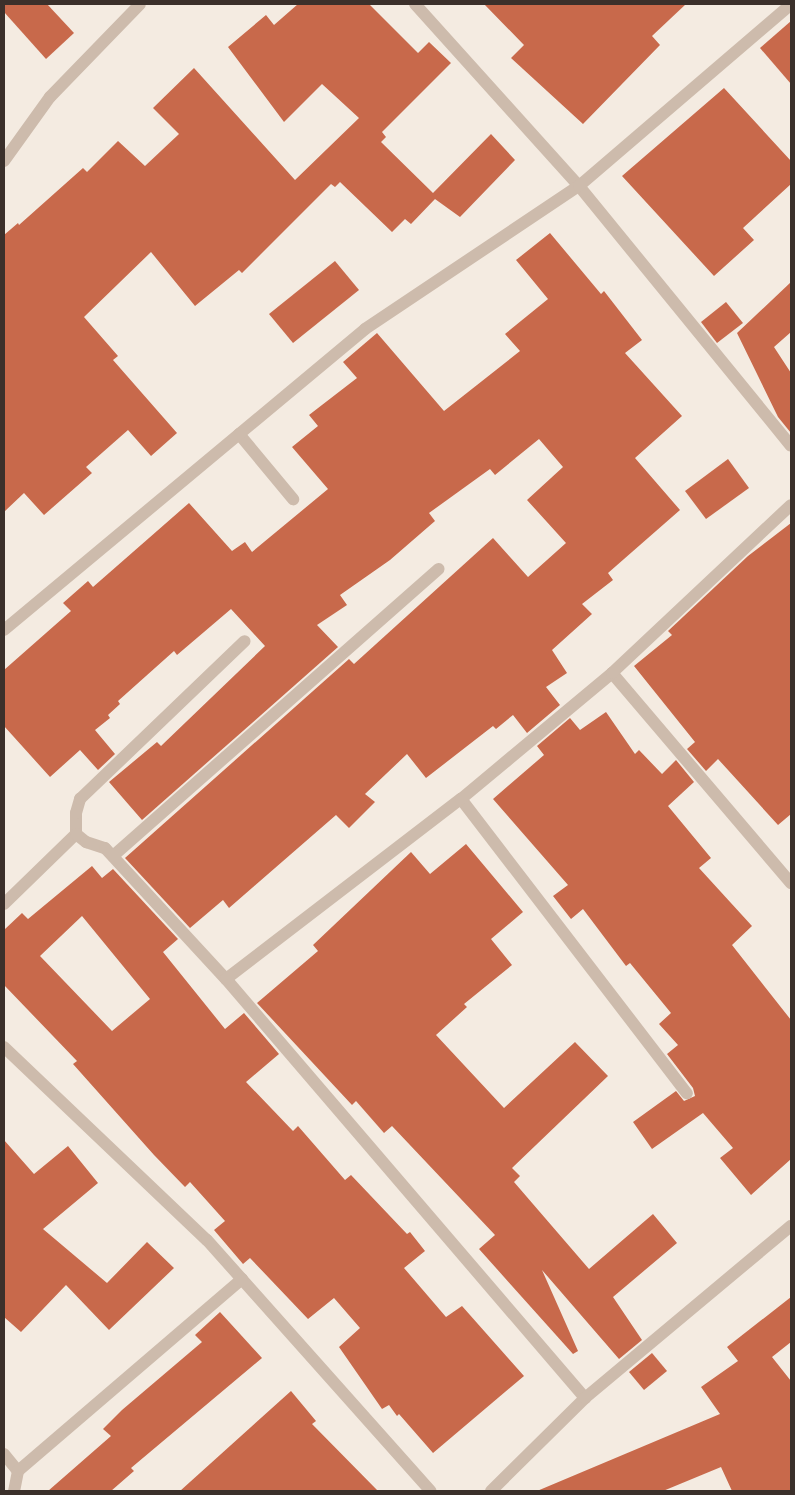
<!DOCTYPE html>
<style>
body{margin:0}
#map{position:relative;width:795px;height:1495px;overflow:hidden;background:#f4ebe1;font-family:"Noto Sans",sans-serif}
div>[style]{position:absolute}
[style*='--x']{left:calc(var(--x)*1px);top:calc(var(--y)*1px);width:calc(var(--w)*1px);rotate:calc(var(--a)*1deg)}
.building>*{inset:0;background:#c8694b}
.minor>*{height:12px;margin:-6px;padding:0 6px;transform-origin:6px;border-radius:6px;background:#cdbbac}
span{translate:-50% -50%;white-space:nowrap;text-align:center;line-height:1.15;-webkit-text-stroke:4px #fbf5ee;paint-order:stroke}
.frame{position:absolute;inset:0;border:5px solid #3b302b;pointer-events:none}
</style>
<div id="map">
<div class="building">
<i style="clip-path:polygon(4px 4px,47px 4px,74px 33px,46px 59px,4px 12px)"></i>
<i style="clip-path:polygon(298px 4px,369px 4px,418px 53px,429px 42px,451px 63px,382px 132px,386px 137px,381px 142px,433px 193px,491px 134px,515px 160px,460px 217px,435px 199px,411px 224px,405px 219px,392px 232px,340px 182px,335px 187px,331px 184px,242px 273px,239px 270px,195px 306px,151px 252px,84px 317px,118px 356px,113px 360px,177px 433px,151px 456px,128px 430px,86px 467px,92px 473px,44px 515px,24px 493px,4px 512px,4px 235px,18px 223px,19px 225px,83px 168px,87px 172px,118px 141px,145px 166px,179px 134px,153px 108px,194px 68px,295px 180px,359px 118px,322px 84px,284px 122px,228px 47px,266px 15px,274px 25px)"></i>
<i style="clip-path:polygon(484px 4px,686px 4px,652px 36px,660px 45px,583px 124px,511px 58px,524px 45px)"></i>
<i style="clip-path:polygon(791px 21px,791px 84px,760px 48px)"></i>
<i style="clip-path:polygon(724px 88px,791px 161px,791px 184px,743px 228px,754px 240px,714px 276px,622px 176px)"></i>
<i style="clip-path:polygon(550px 233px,601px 294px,604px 291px,642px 340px,625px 353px,682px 416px,635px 458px,680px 510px,608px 573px,613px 580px,582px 604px,592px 614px,552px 650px,567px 673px,546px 687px,560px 705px,527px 733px,513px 715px,496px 729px,493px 726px,426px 778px,407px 754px,365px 794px,375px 802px,349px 828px,336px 815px,229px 908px,223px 900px,190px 928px,125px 858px,349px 659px,354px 664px,493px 538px,528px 577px,566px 543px,527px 500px,563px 467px,539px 439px,495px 475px,490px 469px,429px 513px,435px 521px,390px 560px,340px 595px,347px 605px,317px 625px,338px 647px,142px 820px,109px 782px,157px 742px,161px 746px,265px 646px,231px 609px,177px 655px,174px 651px,118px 701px,120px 704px,108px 715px,110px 718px,95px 730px,115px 754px,98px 770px,80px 750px,50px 777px,4px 726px,4px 670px,71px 611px,63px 603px,88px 581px,93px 587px,189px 503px,232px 551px,245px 542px,252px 552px,328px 489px,292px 447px,318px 426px,309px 415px,357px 378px,343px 362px,377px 333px,444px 411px,520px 351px,505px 334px,548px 299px,516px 260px)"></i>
<i style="clip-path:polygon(335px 261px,359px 290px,293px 343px,269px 314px)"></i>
<i style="clip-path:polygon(791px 282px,791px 332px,774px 347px,791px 373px,791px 433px,778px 417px,737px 333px)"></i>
<i style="clip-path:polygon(726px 302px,743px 323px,717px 343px,701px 322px)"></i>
<i style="clip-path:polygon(728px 459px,749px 488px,706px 519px,685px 491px)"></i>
<i style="clip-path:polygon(791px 523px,791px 814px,778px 825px,718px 759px,706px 771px,687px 749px,695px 742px,634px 666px,672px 635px,668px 631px,748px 556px)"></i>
<i style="clip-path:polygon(606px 712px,635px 754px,639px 750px,662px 774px,676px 760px,694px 782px,668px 806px,711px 858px,699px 868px,752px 926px,732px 945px,791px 1020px,791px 1159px,751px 1195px,720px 1158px,733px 1148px,703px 1113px,652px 1149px,633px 1122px,676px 1091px,684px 1101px,695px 1096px,693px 1088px,667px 1054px,678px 1045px,659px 1024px,671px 1013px,630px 963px,626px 966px,583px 909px,571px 919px,553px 896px,568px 885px,493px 799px,544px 755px,537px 746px,570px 718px,580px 730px)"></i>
<i style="clip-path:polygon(466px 844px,523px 912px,491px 939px,512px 965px,464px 1004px,467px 1007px,436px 1035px,504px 1108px,575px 1042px,608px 1076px,512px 1168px,520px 1176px,514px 1182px,589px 1269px,653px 1214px,677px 1243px,613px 1297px,642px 1340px,619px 1359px,542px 1270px,578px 1351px,573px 1354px,479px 1249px,495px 1235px,392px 1126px,384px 1133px,356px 1101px,352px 1105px,257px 1003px,318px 951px,313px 945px,411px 852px,430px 874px)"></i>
<i style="clip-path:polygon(evenodd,92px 866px,102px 878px,113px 869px,178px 939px,163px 952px,225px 1029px,244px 1013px,279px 1054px,246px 1082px,293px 1131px,298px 1126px,345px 1180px,351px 1175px,407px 1234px,410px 1232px,425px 1251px,404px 1268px,446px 1317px,462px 1306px,524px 1376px,433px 1453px,399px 1414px,397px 1416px,389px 1405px,382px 1409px,339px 1347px,360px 1328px,334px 1298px,308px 1319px,250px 1258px,243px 1264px,214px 1230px,225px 1221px,190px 1182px,185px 1187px,154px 1155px,73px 1064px,77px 1061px,4px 985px,4px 930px,22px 913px,28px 919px,92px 866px,82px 916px,150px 999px,112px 1031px,40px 956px,82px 916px)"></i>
<i style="clip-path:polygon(4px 1140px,34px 1174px,68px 1146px,98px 1183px,43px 1229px,107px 1283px,147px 1242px,174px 1268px,109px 1330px,66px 1285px,21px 1332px,4px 1317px)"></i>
<i style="clip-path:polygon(791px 1297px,791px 1342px,772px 1357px,791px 1381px,791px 1491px,732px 1491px,721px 1467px,663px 1491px,537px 1491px,720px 1414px,701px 1387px,738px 1361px,727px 1347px)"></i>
<i style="clip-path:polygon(220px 1312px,262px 1358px,131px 1468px,134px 1471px,111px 1491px,48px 1491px,111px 1436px,103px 1429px,122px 1410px,202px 1342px,195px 1335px)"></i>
<i style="clip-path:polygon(652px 1353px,667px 1371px,644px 1390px,629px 1372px)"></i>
<i style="clip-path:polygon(291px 1391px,316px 1421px,312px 1424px,378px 1491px,180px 1491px)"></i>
</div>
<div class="minor">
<i style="--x:415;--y:4;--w:245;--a:48"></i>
<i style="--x:579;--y:186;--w:335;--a:50.8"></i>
<i style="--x:4;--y:161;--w:79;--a:-54.3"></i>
<i style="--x:50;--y:97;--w:129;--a:-45.9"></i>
<i style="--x:239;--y:434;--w:85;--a:50.3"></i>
<i style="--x:4;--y:630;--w:470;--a:-39.8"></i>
<i style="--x:365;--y:329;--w:257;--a:-33.8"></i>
<i style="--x:579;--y:186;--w:279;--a:-40.6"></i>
<i style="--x:612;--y:673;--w:276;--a:49.6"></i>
<i style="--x:461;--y:799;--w:371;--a:52.5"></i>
<i style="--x:76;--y:834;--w:21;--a:-90"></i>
<i style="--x:76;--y:813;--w:15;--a:-74"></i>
<i style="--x:80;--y:799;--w:228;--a:-43.8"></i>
<i style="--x:113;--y:856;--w:434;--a:-41.4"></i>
<i style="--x:4;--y:904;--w:100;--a:-44.2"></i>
<i style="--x:76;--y:834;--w:13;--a:39"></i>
<i style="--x:86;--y:842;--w:20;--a:18"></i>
<i style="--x:105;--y:848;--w:178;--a:47.3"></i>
<i style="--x:226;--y:979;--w:552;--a:49.41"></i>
<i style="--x:226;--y:979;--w:296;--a:-37.5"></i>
<i style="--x:461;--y:799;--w:197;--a:-39.8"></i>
<i style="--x:612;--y:673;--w:245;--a:-43.2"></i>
<i style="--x:4;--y:1047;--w:280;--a:43.6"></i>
<i style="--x:207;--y:1240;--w:336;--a:48.3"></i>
<i style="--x:4;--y:1454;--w:22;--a:51"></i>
<i style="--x:18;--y:1471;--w:20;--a:101"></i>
<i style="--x:18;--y:1471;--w:295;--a:-40.6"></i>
<i style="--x:491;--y:1491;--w:132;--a:-44.7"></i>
<i style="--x:585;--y:1398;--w:268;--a:-39.9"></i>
</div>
<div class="frame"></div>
</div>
